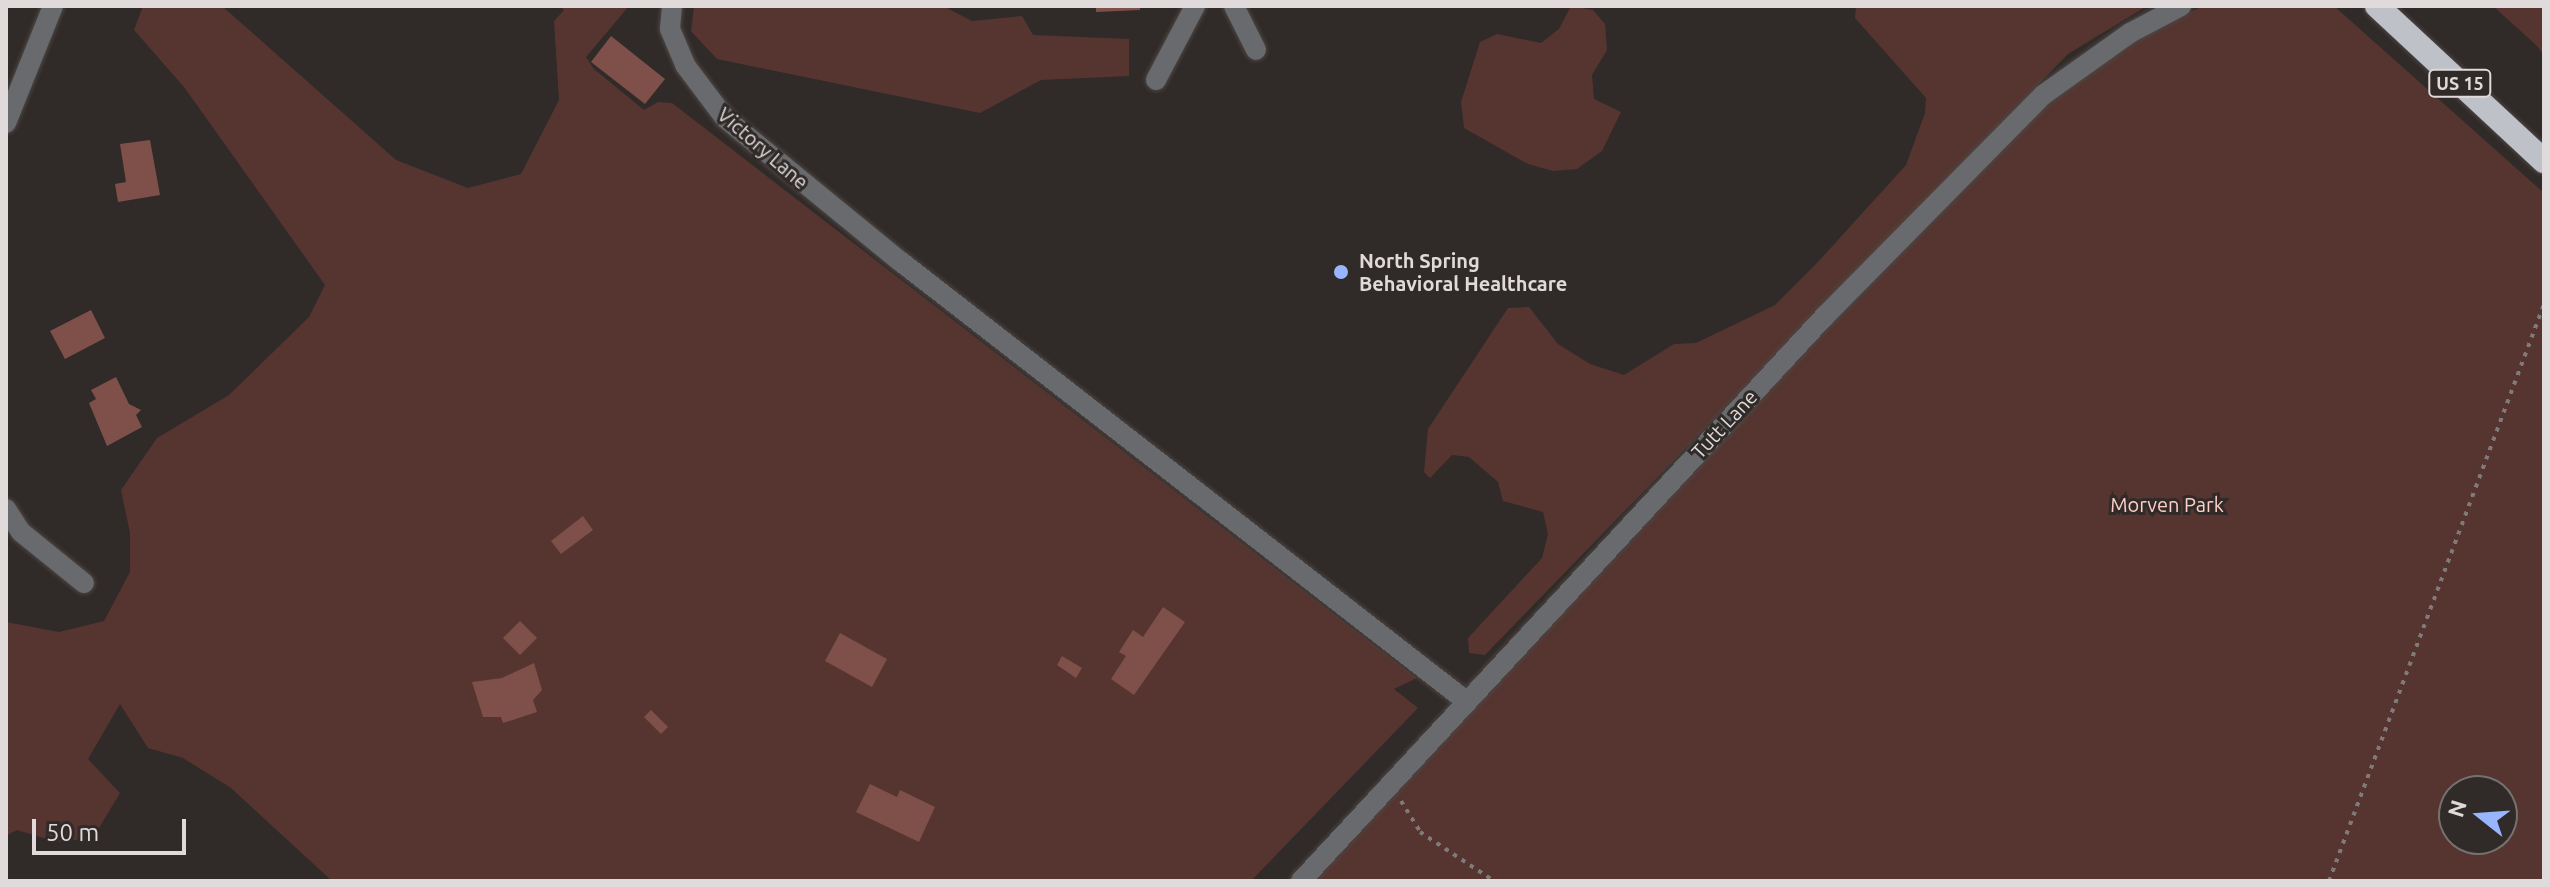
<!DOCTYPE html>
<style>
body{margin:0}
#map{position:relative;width:2550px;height:887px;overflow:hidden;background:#302a28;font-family:Ubuntu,sans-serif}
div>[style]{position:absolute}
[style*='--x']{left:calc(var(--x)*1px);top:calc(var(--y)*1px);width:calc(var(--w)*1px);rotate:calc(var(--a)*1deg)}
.green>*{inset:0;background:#563530}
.building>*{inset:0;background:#7e5049}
.path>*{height:4px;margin-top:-2px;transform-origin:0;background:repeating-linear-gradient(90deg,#807a79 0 4px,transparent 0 10px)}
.roads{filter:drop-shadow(0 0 2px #4c4644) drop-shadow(0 0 2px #4c4644)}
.minor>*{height:20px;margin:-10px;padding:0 10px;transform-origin:10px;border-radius:10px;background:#696a6d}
.highway>*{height:24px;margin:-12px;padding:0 12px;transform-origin:12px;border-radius:12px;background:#bec1c8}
.dots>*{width:22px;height:22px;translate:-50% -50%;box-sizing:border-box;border:4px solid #302a28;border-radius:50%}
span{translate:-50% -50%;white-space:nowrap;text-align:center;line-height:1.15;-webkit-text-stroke:6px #302a28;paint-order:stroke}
.shield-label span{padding:2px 6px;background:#302a28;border:2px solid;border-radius:6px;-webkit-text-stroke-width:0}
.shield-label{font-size:18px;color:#e0dbda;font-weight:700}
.street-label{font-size:20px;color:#e0dbda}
.poi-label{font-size:20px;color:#e0dbda;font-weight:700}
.left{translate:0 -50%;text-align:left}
.park-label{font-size:20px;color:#ffcec6}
.frame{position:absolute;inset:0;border:8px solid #e0dbda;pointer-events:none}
.north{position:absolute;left:2438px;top:775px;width:80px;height:80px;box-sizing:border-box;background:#302a28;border:2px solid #76716f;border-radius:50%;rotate:287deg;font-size:22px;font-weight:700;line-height:32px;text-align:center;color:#e0dbda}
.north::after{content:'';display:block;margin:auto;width:28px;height:36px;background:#97b6fd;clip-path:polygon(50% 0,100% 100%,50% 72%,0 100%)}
.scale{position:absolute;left:32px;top:819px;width:154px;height:36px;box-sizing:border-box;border:4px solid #e0dbda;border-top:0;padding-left:10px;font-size:24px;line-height:28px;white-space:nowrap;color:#e0dbda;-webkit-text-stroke:6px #302a28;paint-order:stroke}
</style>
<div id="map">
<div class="green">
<i style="clip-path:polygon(143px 6px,222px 6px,396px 160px,468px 188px,521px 174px,559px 100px,554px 21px,564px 10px,560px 6px,629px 6px,586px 57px,594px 69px,644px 110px,658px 102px,672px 103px,1417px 678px,1394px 689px,1418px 708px,1251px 881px,332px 881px,231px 788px,183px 758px,148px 748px,120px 704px,88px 759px,120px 793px,93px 838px,57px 842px,17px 830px,6px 836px,6px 622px,59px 632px,104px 621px,130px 572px,130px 533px,121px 490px,157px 438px,229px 395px,309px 317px,325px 285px,184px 87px,134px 30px)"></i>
<i style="clip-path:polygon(694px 6px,943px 6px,972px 21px,1022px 16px,1033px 35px,1129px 39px,1129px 76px,1041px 80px,980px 113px,717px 59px,691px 31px)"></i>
<i style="clip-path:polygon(1571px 6px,1593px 10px,1605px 24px,1607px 50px,1592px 75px,1594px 99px,1621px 112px,1602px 151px,1577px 169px,1553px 171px,1528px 164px,1464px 128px,1461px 102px,1480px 42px,1497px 34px,1541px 43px,1559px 29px)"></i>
<i style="clip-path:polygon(1856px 6px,2147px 6px,2068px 54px,1485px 655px,1469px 653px,1468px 638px,1542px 558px,1548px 534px,1543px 512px,1503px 501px,1498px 482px,1469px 457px,1452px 455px,1430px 478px,1424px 472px,1428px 429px,1508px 308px,1529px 307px,1558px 344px,1590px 364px,1624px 375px,1674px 344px,1696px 343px,1775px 305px,1817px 263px,1906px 165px,1925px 113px,1926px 98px,1855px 18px)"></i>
<i style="clip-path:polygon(evenodd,2202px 6px,2334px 6px,2544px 193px,2544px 881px,1288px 881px,2045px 89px,2202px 6px,2454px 791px,2502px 791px,2502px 839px,2454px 839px,2454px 791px)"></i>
<i style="clip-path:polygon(2493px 6px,2544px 6px,2544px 55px,2537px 46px)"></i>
</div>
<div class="building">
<i style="clip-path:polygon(1096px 6px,1140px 6px,1140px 10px,1096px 12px)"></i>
<i style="clip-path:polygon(611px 36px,665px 79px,645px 104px,591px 62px)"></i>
<i style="clip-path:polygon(150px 140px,160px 195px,118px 202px,115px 184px,126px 182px,120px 144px)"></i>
<i style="clip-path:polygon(91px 310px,105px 338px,65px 359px,50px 331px)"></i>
<i style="clip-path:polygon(116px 377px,129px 404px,141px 410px,136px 415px,142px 427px,107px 446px,89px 403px,96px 399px,91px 390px)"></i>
<i style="clip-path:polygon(583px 516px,593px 530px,561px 554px,551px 541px)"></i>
<i style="clip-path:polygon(1163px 607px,1185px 622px,1134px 695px,1111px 679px,1126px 656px,1119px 652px,1133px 630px,1143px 637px)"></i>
<i style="clip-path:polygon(520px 621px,537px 638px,520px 655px,503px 638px)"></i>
<i style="clip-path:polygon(840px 633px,887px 659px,872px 687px,825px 661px)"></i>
<i style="clip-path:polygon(1062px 656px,1082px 668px,1076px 678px,1057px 665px)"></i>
<i style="clip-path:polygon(534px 663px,542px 690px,533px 700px,537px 712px,503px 723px,501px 717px,483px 717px,472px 682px,502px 678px)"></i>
<i style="clip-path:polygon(651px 710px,668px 727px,661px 734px,644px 717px)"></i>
<i style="clip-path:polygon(870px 784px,897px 797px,900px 790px,935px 807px,919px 842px,856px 812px)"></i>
</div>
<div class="path">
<i style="--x:1401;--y:801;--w:36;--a:58"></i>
<i style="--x:1420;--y:832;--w:89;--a:33.5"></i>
<i style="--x:2329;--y:881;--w:616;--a:-69.56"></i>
</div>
<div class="roads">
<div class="minor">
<i style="--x:672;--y:6;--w:23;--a:95"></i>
<i style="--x:670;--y:29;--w:39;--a:67"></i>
<i style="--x:685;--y:65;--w:66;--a:53"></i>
<i style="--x:725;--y:118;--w:226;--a:39.3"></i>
<i style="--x:900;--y:261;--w:717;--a:37.86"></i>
<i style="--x:1234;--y:6;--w:49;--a:63.4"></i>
<i style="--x:1156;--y:80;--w:84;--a:-62.2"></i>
<i style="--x:6;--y:123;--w:126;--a:-68.1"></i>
<i style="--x:6;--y:509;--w:27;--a:57"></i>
<i style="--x:21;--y:532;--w:81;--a:39"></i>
<i style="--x:1301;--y:881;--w:771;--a:-47.16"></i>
<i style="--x:1825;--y:316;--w:310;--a:-45.4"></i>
<i style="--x:2043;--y:95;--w:107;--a:-35.5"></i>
<i style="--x:2130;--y:33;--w:58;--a:-27.9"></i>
</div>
<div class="highway">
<i style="--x:2377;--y:6;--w:228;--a:42.9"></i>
</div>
</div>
<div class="dots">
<i style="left:1341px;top:272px;background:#97b6fd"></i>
</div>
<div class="shield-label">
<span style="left:2460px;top:83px">US 15</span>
</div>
<div class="street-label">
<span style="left:763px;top:148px;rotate:41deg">Victory Lane</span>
<span style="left:1724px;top:424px;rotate:-47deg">Tutt Lane</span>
</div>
<div class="poi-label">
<span class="left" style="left:1359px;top:272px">North Spring<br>Behavioral Healthcare</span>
</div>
<div class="park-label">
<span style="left:2167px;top:504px">Morven Park</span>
</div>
<div class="frame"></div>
<div class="north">N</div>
<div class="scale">50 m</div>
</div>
